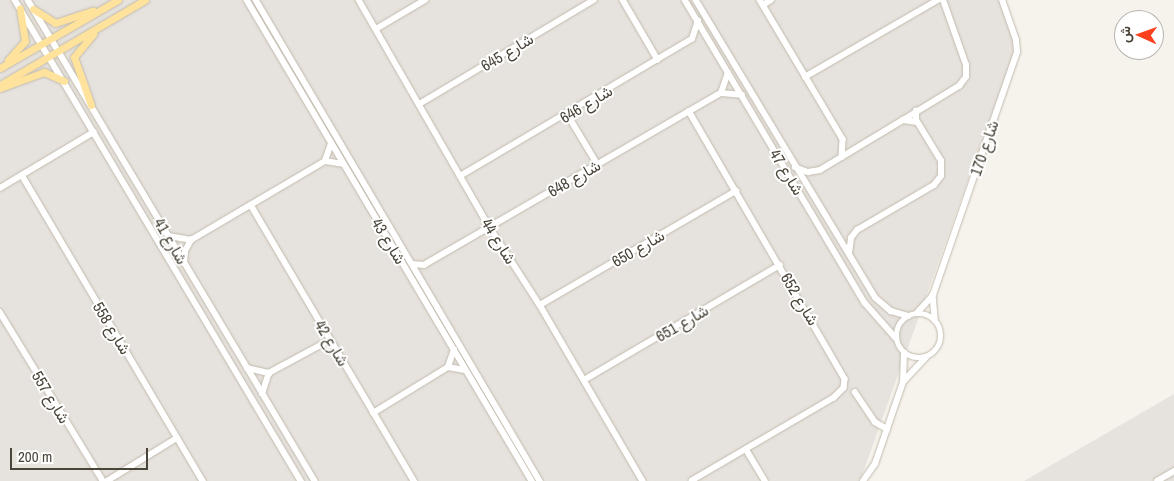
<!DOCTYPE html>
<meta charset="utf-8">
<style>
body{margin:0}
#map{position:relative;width:1174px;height:481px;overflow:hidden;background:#f6f3ec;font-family:"Archivo Narrow",Vazirmatn,sans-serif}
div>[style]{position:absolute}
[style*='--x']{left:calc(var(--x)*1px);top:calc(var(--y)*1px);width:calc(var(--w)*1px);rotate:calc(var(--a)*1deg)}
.industrial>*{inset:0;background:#e6e2dd}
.roads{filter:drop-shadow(0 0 1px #c2bbae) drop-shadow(0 0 1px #c2bbae)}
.minor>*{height:5.5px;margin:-2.75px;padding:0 2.75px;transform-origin:2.75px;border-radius:2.75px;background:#fff}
.minor>.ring{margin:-2.75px;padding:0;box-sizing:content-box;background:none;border:5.5px solid #fff;border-radius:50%}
.major>*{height:7px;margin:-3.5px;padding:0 3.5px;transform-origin:3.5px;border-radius:3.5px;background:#ffe39c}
span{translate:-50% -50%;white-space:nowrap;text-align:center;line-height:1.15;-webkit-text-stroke:4px #fff;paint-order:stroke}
.street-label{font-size:16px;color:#4b4439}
.north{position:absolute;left:1114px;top:10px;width:50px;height:50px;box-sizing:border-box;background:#fff;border:1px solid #b7b4b0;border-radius:50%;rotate:272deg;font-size:14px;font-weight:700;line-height:20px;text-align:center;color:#4b4439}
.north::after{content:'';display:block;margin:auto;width:18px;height:22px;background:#fc3f1d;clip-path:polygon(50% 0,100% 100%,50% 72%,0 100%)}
.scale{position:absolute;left:10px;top:448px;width:138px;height:22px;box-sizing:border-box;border:2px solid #4b4439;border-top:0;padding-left:6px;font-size:15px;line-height:18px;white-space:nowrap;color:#4b4439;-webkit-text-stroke:4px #fff;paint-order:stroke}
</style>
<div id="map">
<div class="industrial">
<i style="clip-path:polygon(0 0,1005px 0,1019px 38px,860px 481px,0 481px)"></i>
<i style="clip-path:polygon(1174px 394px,1174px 481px,1024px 481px)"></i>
</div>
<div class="roads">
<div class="minor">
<i style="--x:15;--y:0;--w:560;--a:59.26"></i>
<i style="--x:28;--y:0;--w:560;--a:59.18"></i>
<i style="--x:247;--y:0;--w:559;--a:59.35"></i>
<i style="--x:256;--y:0;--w:559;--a:59.44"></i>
<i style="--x:359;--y:0;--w:261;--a:60.1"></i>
<i style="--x:489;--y:226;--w:94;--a:57.2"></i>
<i style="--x:540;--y:305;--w:204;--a:59.7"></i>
<i style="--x:623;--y:0;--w:69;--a:59.7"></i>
<i style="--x:685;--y:0;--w:352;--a:59.3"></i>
<i style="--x:865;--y:303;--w:47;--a:48.5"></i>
<i style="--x:696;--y:0;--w:348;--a:58.9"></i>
<i style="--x:876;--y:298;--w:20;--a:41"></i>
<i style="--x:891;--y:311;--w:18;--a:16"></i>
<i style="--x:760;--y:0;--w:162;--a:59.2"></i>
<i style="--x:843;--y:139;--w:18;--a:93"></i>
<i style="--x:763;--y:5;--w:9;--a:-32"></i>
<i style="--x:376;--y:29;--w:57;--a:-30.6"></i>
<i style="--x:805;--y:77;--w:154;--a:-30.1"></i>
<i style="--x:721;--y:93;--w:21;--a:-71"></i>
<i style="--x:421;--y:103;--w:201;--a:-30.8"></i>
<i style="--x:689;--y:111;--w:310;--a:59.8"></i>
<i style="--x:845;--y:379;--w:9;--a:96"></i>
<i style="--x:844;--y:388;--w:14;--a:135"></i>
<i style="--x:834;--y:398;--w:164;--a:149.7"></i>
<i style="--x:568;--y:115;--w:58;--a:59"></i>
<i style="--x:903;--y:120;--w:66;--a:-31.3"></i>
<i style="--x:959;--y:86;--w:11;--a:-52"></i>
<i style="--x:966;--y:77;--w:12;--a:-90"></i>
<i style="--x:966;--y:65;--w:69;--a:-109.5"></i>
<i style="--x:325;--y:161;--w:18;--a:-71"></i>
<i style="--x:795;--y:167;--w:14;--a:21"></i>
<i style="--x:808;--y:172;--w:12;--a:-9"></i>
<i style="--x:820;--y:170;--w:97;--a:-31.1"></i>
<i style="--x:903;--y:120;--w:14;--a:8"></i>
<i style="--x:22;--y:175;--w:356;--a:59.4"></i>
<i style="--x:460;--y:176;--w:269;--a:-30.6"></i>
<i style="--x:692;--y:39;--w:19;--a:-72"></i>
<i style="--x:0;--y:188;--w:109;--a:-30.8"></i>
<i style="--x:251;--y:205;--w:321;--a:59.4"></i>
<i style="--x:169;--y:236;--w:22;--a:10"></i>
<i style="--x:849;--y:253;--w:15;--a:-82"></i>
<i style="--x:851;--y:238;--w:10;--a:-53"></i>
<i style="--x:857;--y:230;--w:89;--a:-30.3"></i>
<i style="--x:934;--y:185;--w:11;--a:-52"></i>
<i style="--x:941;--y:176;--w:15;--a:-90"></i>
<i style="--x:941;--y:161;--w:48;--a:-121.4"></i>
<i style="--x:916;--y:120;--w:9;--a:-90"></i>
<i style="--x:184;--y:263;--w:12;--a:-85"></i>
<i style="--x:185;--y:251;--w:13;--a:-61"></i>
<i style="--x:191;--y:240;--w:156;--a:-30.5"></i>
<i style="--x:325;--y:161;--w:18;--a:9"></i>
<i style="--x:413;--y:264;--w:11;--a:5"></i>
<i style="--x:424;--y:265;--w:343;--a:-30.1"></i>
<i style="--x:721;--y:93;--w:21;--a:5"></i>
<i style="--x:933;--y:295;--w:25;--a:85"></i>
<i style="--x:540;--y:305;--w:227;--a:-30.2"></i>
<i style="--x:0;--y:312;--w:198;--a:58.6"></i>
<i style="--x:917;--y:313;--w:24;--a:-48"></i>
<i style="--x:933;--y:295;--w:257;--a:-70.9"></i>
<i style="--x:1017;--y:52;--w:12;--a:-95"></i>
<i style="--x:1016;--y:40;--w:42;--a:-109.3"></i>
<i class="ring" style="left:897px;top:314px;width:38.5px;height:38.5px"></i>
<i style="--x:448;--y:367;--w:18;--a:-71"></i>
<i style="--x:247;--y:368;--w:23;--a:13"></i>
<i style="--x:584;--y:380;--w:227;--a:-30.4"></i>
<i style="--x:903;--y:382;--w:33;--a:-47"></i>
<i style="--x:855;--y:392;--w:36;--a:56"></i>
<i style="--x:875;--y:422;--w:14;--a:30"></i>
<i style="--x:262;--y:394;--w:22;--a:-72"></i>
<i style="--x:269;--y:373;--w:69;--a:-28.4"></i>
<i style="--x:373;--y:413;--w:88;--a:-31.5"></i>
<i style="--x:448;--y:367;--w:17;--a:10"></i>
<i style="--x:746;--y:449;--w:37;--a:59"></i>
<i style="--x:107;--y:481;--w:82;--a:-31.6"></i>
<i style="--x:863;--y:481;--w:21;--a:-55"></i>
<i style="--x:875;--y:464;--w:87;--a:-71.1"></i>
<i style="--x:903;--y:382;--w:29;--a:-88"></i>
<i style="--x:1157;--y:481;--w:20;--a:-30"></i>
</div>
<div class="major">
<i style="--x:33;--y:9;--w:26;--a:32"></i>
<i style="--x:55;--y:23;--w:40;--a:-18"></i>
<i style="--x:8;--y:60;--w:25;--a:-48"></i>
<i style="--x:25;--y:41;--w:33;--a:-99"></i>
<i style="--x:0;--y:68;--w:136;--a:-30"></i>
<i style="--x:0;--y:85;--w:168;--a:-30.4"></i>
<i style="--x:0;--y:88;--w:47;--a:-20"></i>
<i style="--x:44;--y:72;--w:22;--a:24"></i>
<i style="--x:91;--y:105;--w:51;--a:-109.5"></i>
<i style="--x:74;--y:57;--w:30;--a:-50"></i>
</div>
</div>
<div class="street-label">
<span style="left:507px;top:52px;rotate:-31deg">شارع 645</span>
<span style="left:586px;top:104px;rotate:-31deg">شارع 646</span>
<span style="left:984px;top:148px;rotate:-71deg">شارع 170</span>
<span style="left:787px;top:172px;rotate:59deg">شارع 47</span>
<span style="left:574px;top:178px;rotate:-30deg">شارع 648</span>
<span style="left:171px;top:241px;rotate:60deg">شارع 41</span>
<span style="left:389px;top:241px;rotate:59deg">شارع 43</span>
<span style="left:499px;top:241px;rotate:58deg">شارع 44</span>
<span style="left:638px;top:248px;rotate:-30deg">شارع 650</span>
<span style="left:800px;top:299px;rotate:59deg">شارع 652</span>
<span style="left:682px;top:323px;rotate:-30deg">شارع 651</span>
<span style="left:112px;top:328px;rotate:59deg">شارع 558</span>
<span style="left:332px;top:343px;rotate:59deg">شارع 42</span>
<span style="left:51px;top:397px;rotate:59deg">شارع 557</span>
</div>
<div class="north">ش</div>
<div class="scale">200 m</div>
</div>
